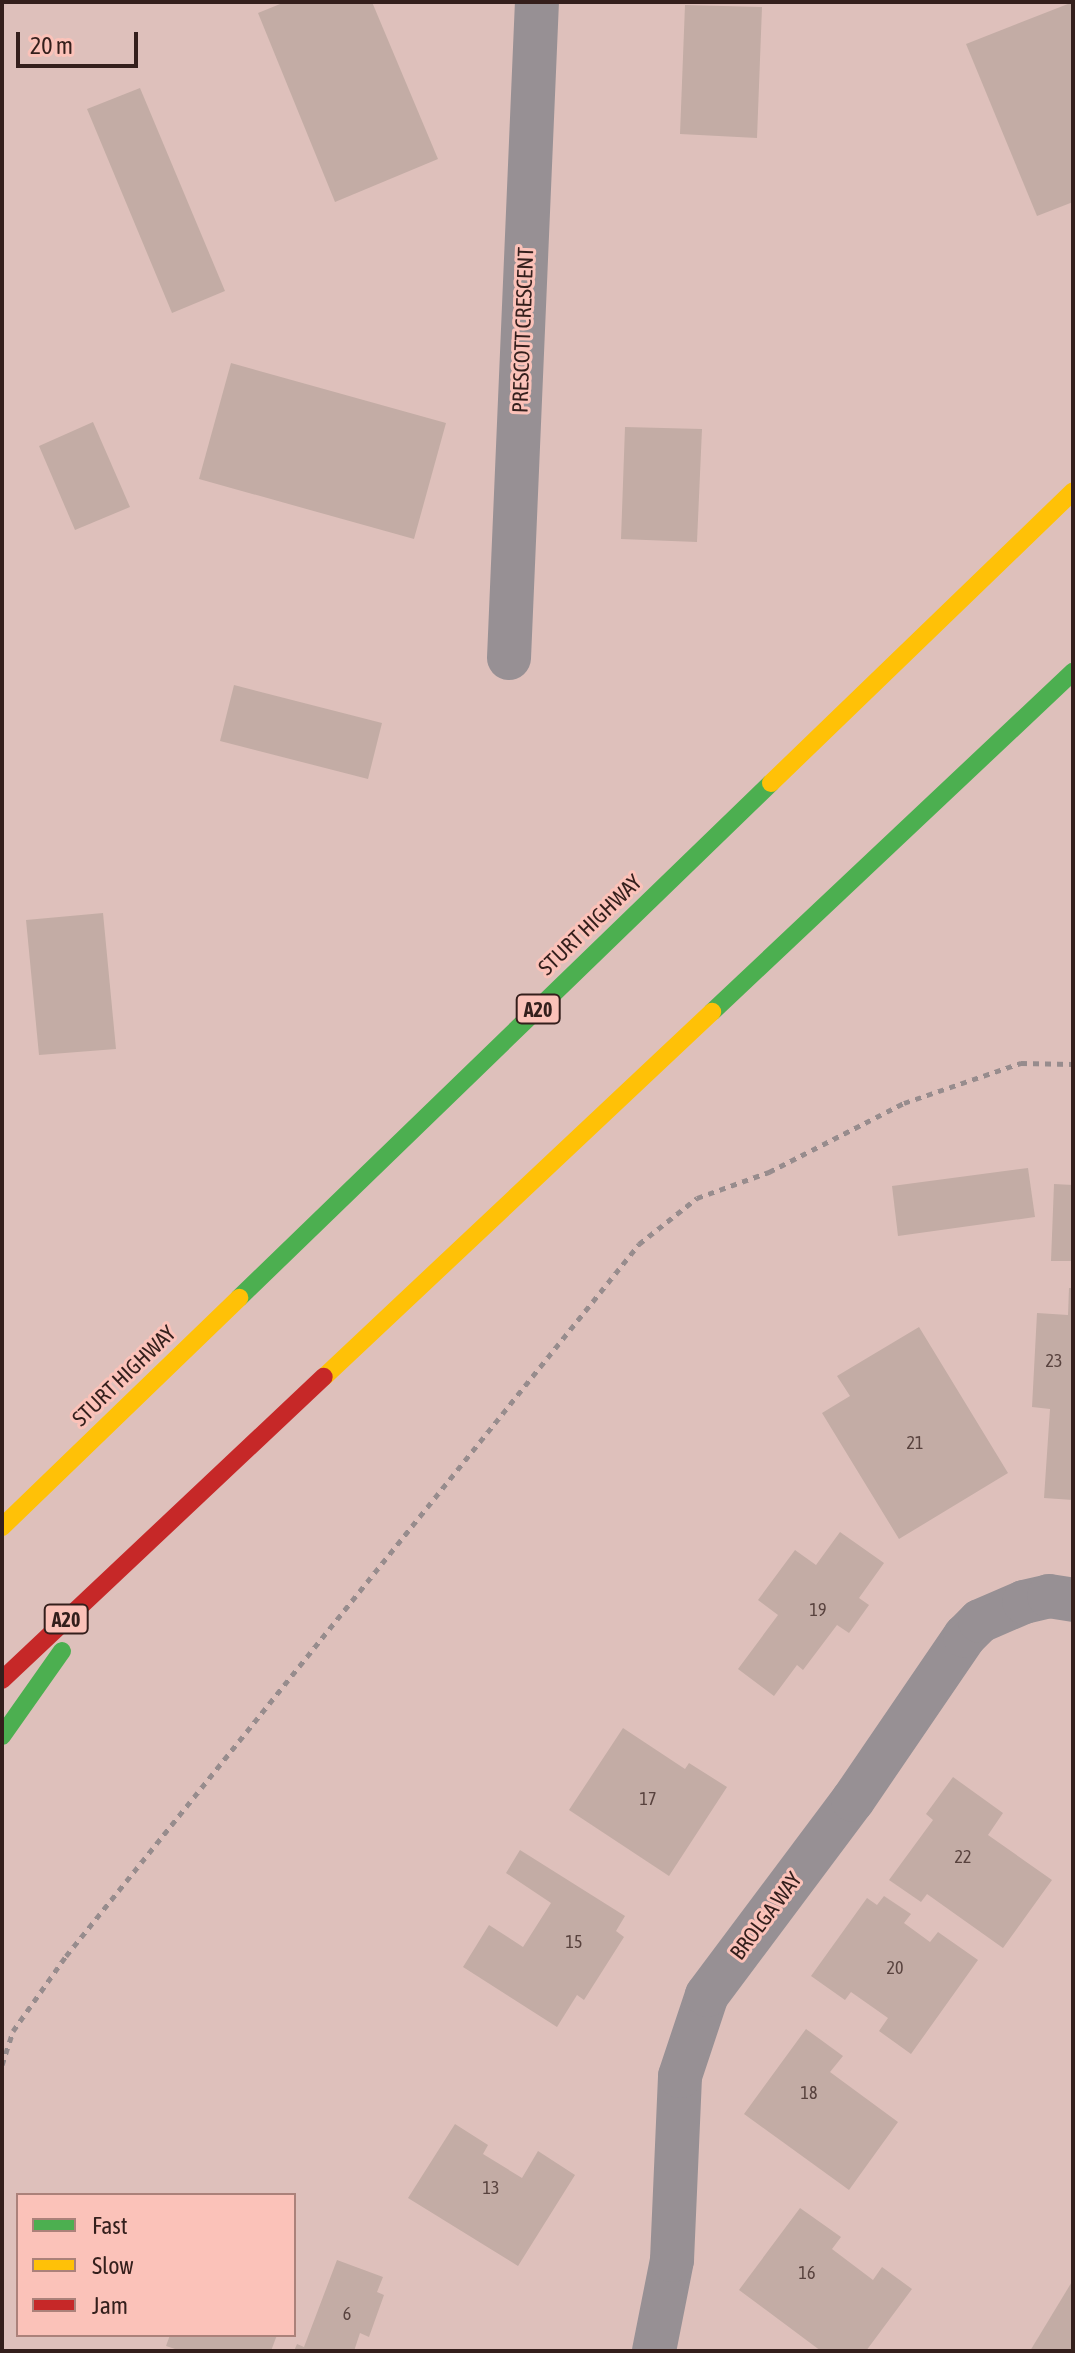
<!DOCTYPE html>
<style>
body{margin:0}
#map{position:relative;width:1075px;height:2353px;overflow:hidden;background:#dec0bb;font-family:"Asap Condensed",sans-serif}
div>[style]{position:absolute}
[style*='--x']{left:calc(var(--x)*1px);top:calc(var(--y)*1px);width:calc(var(--w)*1px);rotate:calc(var(--a)*1deg)}
.building>*{inset:0;background:#c3aca5}
.path>*{height:5px;margin-top:-2.5px;transform-origin:0;background:repeating-linear-gradient(90deg,#978c8d 0 6px,transparent 0 12px)}
.street>*{height:44px;margin:-22px;padding:0 22px;transform-origin:22px;border-radius:22px;background:#979094}
.fast>*{height:18px;margin:-9px;padding:0 9px;transform-origin:9px;border-radius:9px;background:#4caf50}
.slow>*{height:18px;margin:-9px;padding:0 9px;transform-origin:9px;border-radius:9px;background:#ffc107}
.jam>*{height:18px;margin:-9px;padding:0 9px;transform-origin:9px;border-radius:9px;background:#c62828}
span{translate:-50% -50%;white-space:nowrap;text-align:center;line-height:1.15;-webkit-text-stroke:6px #fbc2b9;paint-order:stroke}
.number-label{font-size:18px;color:#58423e}
.number-label span{-webkit-text-stroke-width:0}
.shield-label span{padding:2px 6px;background:#fbc2b9;border:2px solid;border-radius:6px;-webkit-text-stroke-width:0}
.shield-label{font-size:20px;color:#341f1c;font-weight:700}
.street-label{font-size:22px;color:#341f1c}
.frame{position:absolute;inset:0;border:4px solid #341f1c;pointer-events:none}
.legend{position:absolute;left:16px;top:2193px;width:280px;height:144px;box-sizing:border-box;background:#fbc2b9;border:2px solid #ab817a;margin:0;padding:10px 14px;list-style:none;font-size:24px;color:#341f1c}
.legend li{display:flex;align-items:center;gap:16px;height:40px}
.legend b{width:40px;border:2px solid #ab817a}
.scale{position:absolute;left:16px;top:32px;width:122px;height:36px;box-sizing:border-box;border:4px solid #341f1c;border-top:0;padding-left:10px;font-size:24px;line-height:28px;white-space:nowrap;color:#341f1c;-webkit-text-stroke:6px #fbc2b9;paint-order:stroke}
</style>
<div id="map">
<div class="building">
<i style="clip-path:polygon(285px 2px,372px 2px,438px 159px,335px 202px,258px 13px)"></i>
<i style="clip-path:polygon(1073px 2px,1073px 202px,1037px 216px,966px 44px)"></i>
<i style="clip-path:polygon(685px 5px,762px 7px,757px 138px,680px 134px)"></i>
<i style="clip-path:polygon(140px 88px,225px 291px,172px 313px,87px 109px)"></i>
<i style="clip-path:polygon(231px 363px,446px 423px,414px 539px,199px 479px)"></i>
<i style="clip-path:polygon(93px 422px,130px 507px,75px 530px,39px 446px)"></i>
<i style="clip-path:polygon(625px 427px,702px 429px,697px 542px,621px 539px)"></i>
<i style="clip-path:polygon(234px 685px,382px 723px,368px 779px,220px 741px)"></i>
<i style="clip-path:polygon(103px 913px,116px 1049px,39px 1055px,26px 920px)"></i>
<i style="clip-path:polygon(1028px 1168px,1035px 1217px,898px 1236px,892px 1186px)"></i>
<i style="clip-path:polygon(1054px 1184px,1073px 1185px,1073px 1261px,1051px 1261px)"></i>
<i style="clip-path:polygon(1069px 1288px,1073px 1288px,1073px 1500px,1044px 1498px,1050px 1409px,1032px 1407px,1037px 1313px,1068px 1315px)"></i>
<i style="clip-path:polygon(919px 1327px,1008px 1473px,899px 1539px,822px 1413px,850px 1396px,837px 1376px)"></i>
<i style="clip-path:polygon(840px 1532px,884px 1563px,859px 1598px,869px 1605px,849px 1633px,837px 1625px,803px 1670px,797px 1665px,774px 1696px,738px 1669px,778px 1615px,758px 1600px,795px 1550px,816px 1565px)"></i>
<i style="clip-path:polygon(623px 1728px,685px 1769px,689px 1763px,727px 1787px,669px 1876px,569px 1810px)"></i>
<i style="clip-path:polygon(953px 1777px,1003px 1813px,988px 1835px,1052px 1880px,1003px 1948px,927px 1894px,921px 1902px,889px 1880px,933px 1820px,926px 1814px)"></i>
<i style="clip-path:polygon(520px 1850px,625px 1916px,616px 1931px,624px 1937px,584px 2000px,577px 1995px,557px 2027px,463px 1967px,489px 1925px,523px 1947px,551px 1903px,506px 1873px)"></i>
<i style="clip-path:polygon(884px 1896px,911px 1914px,904px 1923px,930px 1942px,938px 1932px,978px 1960px,911px 2054px,879px 2031px,888px 2018px,851px 1992px,845px 2000px,811px 1976px,867px 1898px,877px 1905px)"></i>
<i style="clip-path:polygon(806px 2029px,843px 2056px,830px 2072px,898px 2122px,849px 2190px,744px 2114px)"></i>
<i style="clip-path:polygon(455px 2124px,488px 2145px,483px 2154px,522px 2178px,538px 2151px,575px 2175px,518px 2266px,408px 2198px)"></i>
<i style="clip-path:polygon(800px 2208px,841px 2237px,832px 2249px,873px 2280px,882px 2267px,912px 2289px,866px 2351px,821px 2351px,739px 2290px)"></i>
<i style="clip-path:polygon(337px 2260px,383px 2277px,377px 2292px,384px 2295px,369px 2337px,360px 2333px,354px 2351px,294px 2351px,297px 2344px,304px 2347px)"></i>
<i style="clip-path:polygon(1073px 2280px,1073px 2351px,1030px 2351px)"></i>
<i style="clip-path:polygon(170px 2335px,277px 2335px,271px 2351px,181px 2351px,166px 2346px)"></i>
</div>
<div class="path">
<i style="--x:2;--y:2065;--w:36;--a:-72"></i>
<i style="--x:13;--y:2031;--w:92;--a:-54.8"></i>
<i style="--x:66;--y:1956;--w:914;--a:-51.17"></i>
<i style="--x:639;--y:1244;--w:74;--a:-38.4"></i>
<i style="--x:697;--y:1198;--w:77;--a:-19.9"></i>
<i style="--x:769;--y:1172;--w:152;--a:-27.1"></i>
<i style="--x:904;--y:1103;--w:124;--a:-18.9"></i>
<i style="--x:1021;--y:1063;--w:52;--a:1.1"></i>
</div>
<div class="street">
<i style="--x:509;--y:658;--w:657;--a:-87.56"></i>
<i style="--x:654;--y:2351;--w:93;--a:-78.8"></i>
<i style="--x:672;--y:2260;--w:184;--a:-87.5"></i>
<i style="--x:680;--y:2076;--w:85;--a:-71.6"></i>
<i style="--x:707;--y:1995;--w:244;--a:-53.2"></i>
<i style="--x:853;--y:1800;--w:199;--a:-55.7"></i>
<i style="--x:965;--y:1636;--w:21;--a:-45"></i>
<i style="--x:980;--y:1621;--w:48;--a:-23.4"></i>
<i style="--x:1024;--y:1602;--w:26;--a:-13"></i>
<i style="--x:1049;--y:1596;--w:24;--a:9"></i>
</div>
<div class="fast">
<i style="--x:712;--y:1012;--w:496;--a:-43.3"></i>
<i style="--x:239;--y:1298;--w:740;--a:-44.07"></i>
<i style="--x:2;--y:1736;--w:104;--a:-54.8"></i>
</div>
<div class="slow">
<i style="--x:771;--y:783;--w:420;--a:-44"></i>
<i style="--x:324;--y:1377;--w:533;--a:-43.25"></i>
<i style="--x:2;--y:1527;--w:330;--a:-44"></i>
</div>
<div class="jam">
<i style="--x:2;--y:1680;--w:442;--a:-43.3"></i>
</div>
<div class="number-label">
<span style="left:1054px;top:1361px">23</span>
<span style="left:915px;top:1443px">21</span>
<span style="left:818px;top:1610px">19</span>
<span style="left:648px;top:1799px">17</span>
<span style="left:963px;top:1857px">22</span>
<span style="left:574px;top:1942px">15</span>
<span style="left:895px;top:1968px">20</span>
<span style="left:809px;top:2093px">18</span>
<span style="left:491px;top:2188px">13</span>
<span style="left:807px;top:2273px">16</span>
<span style="left:347px;top:2314px">6</span>
</div>
<div class="shield-label">
<span style="left:538px;top:1009px">A20</span>
<span style="left:66px;top:1619px">A20</span>
</div>
<div class="street-label">
<span style="left:523px;top:330px;rotate:-88deg">PRESCOTT CRESCENT</span>
<span style="left:590px;top:925px;rotate:-44deg">STURT HIGHWAY</span>
<span style="left:124px;top:1376px;rotate:-44deg">STURT HIGHWAY</span>
<span style="left:766px;top:1916px;rotate:-53deg">BROLGA WAY</span>
</div>
<div class="frame"></div>
<ul class="legend">
<li><b style="height:10px;background:#4caf50"></b>Fast</li>
<li><b style="height:10px;background:#ffc107"></b>Slow</li>
<li><b style="height:10px;background:#c62828"></b>Jam</li>
</ul>
<div class="scale">20 m</div>
</div>
